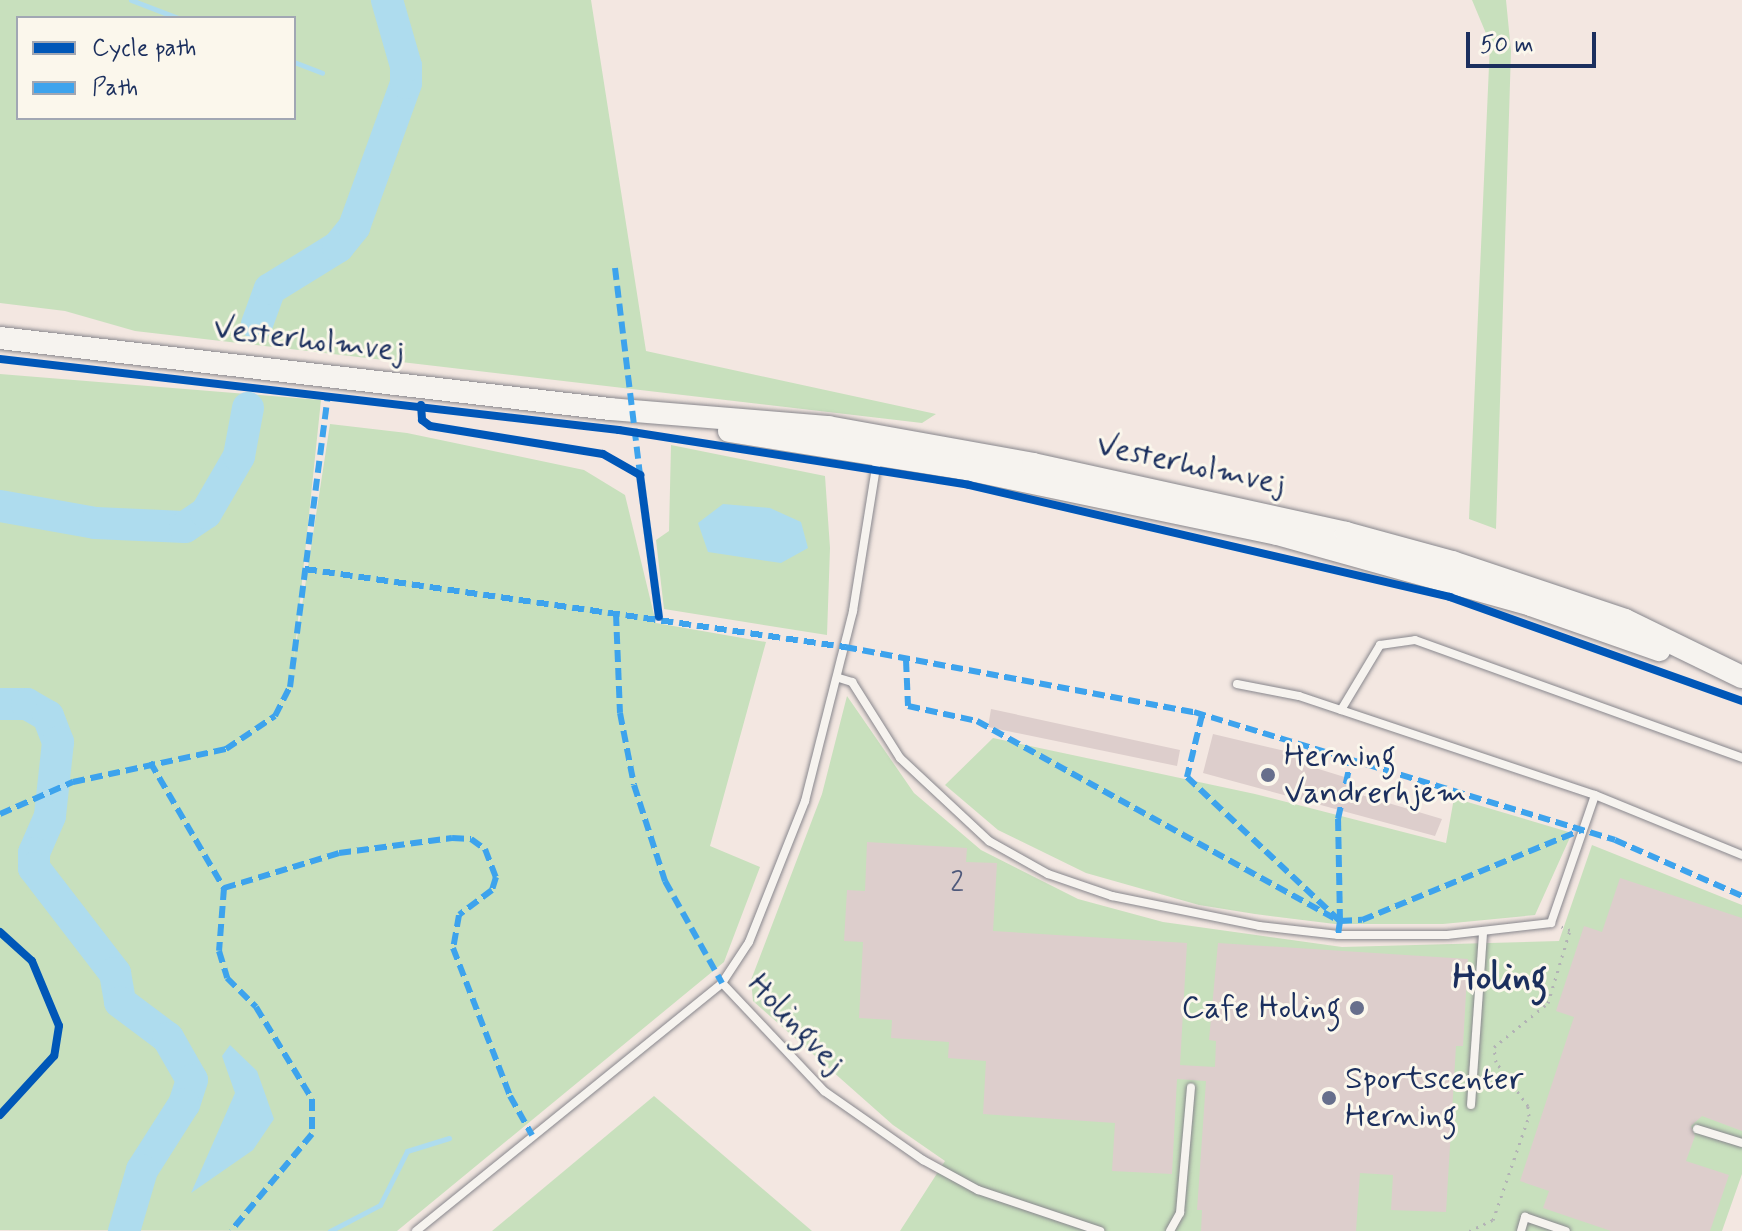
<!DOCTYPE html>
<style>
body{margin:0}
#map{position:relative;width:1742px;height:1231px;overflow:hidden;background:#f3e7e1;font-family:Mynerve,sans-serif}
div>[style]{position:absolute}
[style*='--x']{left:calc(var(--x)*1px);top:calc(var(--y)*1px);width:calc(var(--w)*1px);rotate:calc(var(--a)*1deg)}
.green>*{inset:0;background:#c8e0bd}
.water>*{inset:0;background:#aedcee}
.stream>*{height:5px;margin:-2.5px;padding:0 2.5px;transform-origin:2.5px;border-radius:2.5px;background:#aedcee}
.river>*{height:32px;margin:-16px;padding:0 16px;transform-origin:16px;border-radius:16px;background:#aedcee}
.building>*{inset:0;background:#ddcecc}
.path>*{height:3px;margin-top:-1.5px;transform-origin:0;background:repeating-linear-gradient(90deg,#b2b2b5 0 2px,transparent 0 8px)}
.roads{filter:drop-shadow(0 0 2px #88878d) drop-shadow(0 0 2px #88878d)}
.lane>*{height:8px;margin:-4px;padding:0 4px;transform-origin:4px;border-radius:4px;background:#f6f3ef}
.secondary>*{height:22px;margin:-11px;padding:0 11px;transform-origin:11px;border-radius:11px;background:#f6f3ef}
.quiet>*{height:6px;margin-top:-3px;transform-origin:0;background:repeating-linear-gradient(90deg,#3da3ed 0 12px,transparent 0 18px)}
.cycleway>*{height:8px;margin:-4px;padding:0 4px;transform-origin:4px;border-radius:4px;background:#0057b8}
.dots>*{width:22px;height:22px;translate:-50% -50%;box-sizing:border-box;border:4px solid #fbf7ec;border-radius:50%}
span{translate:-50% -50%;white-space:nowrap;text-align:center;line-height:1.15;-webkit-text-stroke:6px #fbf7ec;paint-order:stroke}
.number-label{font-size:28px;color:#4e597b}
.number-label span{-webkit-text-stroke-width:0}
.street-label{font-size:32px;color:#1b2f5e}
.poi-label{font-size:32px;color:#1b2f5e}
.left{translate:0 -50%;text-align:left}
.right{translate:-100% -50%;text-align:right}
.quarter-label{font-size:36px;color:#1b2f5e;font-weight:700}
.legend{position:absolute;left:16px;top:16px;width:280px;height:104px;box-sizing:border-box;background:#fbf7ec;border:2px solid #a1a7b3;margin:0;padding:10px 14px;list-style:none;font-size:24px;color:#1b2f5e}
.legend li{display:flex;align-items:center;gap:16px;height:40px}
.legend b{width:40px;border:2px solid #a1a7b3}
.scale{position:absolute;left:1466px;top:32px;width:130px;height:36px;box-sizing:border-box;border:4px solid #1b2f5e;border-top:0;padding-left:10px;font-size:24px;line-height:28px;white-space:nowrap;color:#1b2f5e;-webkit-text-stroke:6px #fbf7ec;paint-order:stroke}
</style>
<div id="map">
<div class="green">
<i style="clip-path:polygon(evenodd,0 0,591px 0,646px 351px,936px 414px,922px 423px,247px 344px,135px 331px,65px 311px,0 303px,0 0,18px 18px,294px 18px,294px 118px,18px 118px,18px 18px)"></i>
<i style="clip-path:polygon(1472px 0,1506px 0,1511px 51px,1496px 529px,1469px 519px,1490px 43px)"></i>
<i style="clip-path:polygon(0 374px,321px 400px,294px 658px,330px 424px,407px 433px,584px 470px,625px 495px,656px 623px,766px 642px,710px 846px,760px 867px,724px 962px,397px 1231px,0 1230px)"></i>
<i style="clip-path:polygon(671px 445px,825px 476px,830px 548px,827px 635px,664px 609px,656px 540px,669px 531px)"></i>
<i style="clip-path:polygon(847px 696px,914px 793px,981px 850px,1078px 899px,1163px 922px,1342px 947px,1559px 941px,1592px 845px,1742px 905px,1742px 1174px,1722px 1231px,900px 1231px,945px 1161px,893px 1125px,753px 1001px,751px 980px,822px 794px)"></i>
<i style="clip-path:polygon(993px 738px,1255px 794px,1446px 843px,1454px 798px,1572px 833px,1535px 915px,1443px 924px,1335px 924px,1255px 914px,1199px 905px,1086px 873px,998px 830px,945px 785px)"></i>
<i style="clip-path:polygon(654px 1096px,812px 1231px,492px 1231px)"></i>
</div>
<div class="water">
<i style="clip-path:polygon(723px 504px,770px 508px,801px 522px,808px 548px,781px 563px,708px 552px,698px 523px)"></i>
<i style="clip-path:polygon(230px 1045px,257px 1071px,274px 1119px,253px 1150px,191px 1193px,235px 1093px,222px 1056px)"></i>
</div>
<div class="stream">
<i style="--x:131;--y:0;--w:50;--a:21"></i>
<i style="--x:294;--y:62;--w:30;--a:21"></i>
<i style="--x:330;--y:1231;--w:56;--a:-27.5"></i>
<i style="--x:380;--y:1205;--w:60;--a:-63.4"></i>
<i style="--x:407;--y:1151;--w:44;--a:-17.2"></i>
</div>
<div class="river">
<i style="--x:257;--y:324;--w:37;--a:-70"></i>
<i style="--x:270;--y:289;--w:80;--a:-31.7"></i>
<i style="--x:338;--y:247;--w:26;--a:-51"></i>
<i style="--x:354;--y:227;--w:153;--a:-70.1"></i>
<i style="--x:406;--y:83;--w:17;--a:-90"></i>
<i style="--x:406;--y:66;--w:69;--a:-106.1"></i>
<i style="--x:0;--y:506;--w:97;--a:10.1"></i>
<i style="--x:95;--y:523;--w:90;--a:2.5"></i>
<i style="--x:185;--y:527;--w:25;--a:-34"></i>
<i style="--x:206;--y:513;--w:66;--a:-59.9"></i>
<i style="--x:239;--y:456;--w:49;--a:-79.4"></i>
<i style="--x:0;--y:704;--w:27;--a:0"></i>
<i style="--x:27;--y:704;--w:24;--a:30"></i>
<i style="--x:48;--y:716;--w:28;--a:69"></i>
<i style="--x:58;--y:742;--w:74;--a:96.2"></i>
<i style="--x:50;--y:816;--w:40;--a:113.4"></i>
<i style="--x:34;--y:853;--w:15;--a:90"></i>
<i style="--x:34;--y:868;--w:133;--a:52.4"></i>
<i style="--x:115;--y:973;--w:29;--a:80"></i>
<i style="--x:120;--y:1002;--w:60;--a:36.9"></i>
<i style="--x:168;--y:1038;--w:48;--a:60.3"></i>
<i style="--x:192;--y:1080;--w:25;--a:108"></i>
<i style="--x:184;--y:1104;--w:78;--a:122.5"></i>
<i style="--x:142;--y:1170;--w:64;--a:106.4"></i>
</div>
<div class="building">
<i style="clip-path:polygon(991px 709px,1180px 750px,1177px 766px,988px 727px)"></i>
<i style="clip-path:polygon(1213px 734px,1298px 754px,1296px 762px,1351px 779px,1348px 791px,1442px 819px,1435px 836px,1203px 773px)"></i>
<i style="clip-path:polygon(867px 842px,967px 848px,966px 862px,997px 863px,993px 931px,1187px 943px,1180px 1065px,1215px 1067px,1216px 1041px,1209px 1040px,1218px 943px,1468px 959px,1463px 1046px,1456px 1046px,1446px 1212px,1391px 1210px,1393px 1175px,1360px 1173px,1356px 1231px,1201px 1231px,1202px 1210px,1197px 1210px,1206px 1081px,1177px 1079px,1172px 1174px,1112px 1171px,1115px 1123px,983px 1114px,986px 1061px,948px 1058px,949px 1042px,891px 1038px,892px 1020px,859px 1018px,863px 942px,844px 941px,847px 890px,865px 891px)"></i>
<i style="clip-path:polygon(1620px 878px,1742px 918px,1742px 1131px,1702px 1116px,1691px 1126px,1695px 1136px,1686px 1161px,1729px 1175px,1710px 1231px,1611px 1231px,1543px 1208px,1549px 1191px,1520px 1181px,1574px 1017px,1556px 1011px,1584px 926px,1602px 932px)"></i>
</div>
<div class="path">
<i style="--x:1469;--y:1231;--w:26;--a:-25"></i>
<i style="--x:1493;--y:1220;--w:110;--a:-70.9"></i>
<i style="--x:1529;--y:1116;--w:10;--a:-96"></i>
<i style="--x:1528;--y:1106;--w:54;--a:-126"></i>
<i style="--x:1496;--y:1062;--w:15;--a:-98"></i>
<i style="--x:1494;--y:1047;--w:70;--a:-39.2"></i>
<i style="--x:1548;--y:1003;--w:76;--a:-73.2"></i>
<i style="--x:1570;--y:930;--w:9;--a:-159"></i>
</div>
<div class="roads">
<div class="lane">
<i style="--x:839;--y:678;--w:14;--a:17"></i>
<i style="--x:852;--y:682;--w:90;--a:57.7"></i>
<i style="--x:900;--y:758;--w:122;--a:43"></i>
<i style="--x:989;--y:841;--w:68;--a:29.2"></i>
<i style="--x:1048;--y:874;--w:68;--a:19"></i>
<i style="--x:1112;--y:896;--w:150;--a:11.5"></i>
<i style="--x:1259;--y:926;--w:80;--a:6.5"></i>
<i style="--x:1338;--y:935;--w:109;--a:0"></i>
<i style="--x:1447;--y:935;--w:105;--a:-6.6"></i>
<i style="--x:1551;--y:923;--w:135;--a:-71"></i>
<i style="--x:1237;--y:684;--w:63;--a:11"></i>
<i style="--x:1299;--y:696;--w:312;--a:18.5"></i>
<i style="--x:1595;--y:795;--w:159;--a:22.2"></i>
<i style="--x:1341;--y:710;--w:76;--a:-59"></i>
<i style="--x:1380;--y:645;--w:35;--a:-8"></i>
<i style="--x:1415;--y:640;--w:348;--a:19.8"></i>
<i style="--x:722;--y:983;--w:49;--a:-56.6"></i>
<i style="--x:749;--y:942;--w:152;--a:-68.3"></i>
<i style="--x:805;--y:801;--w:196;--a:-75.8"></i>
<i style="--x:853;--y:611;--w:158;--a:-80.9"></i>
<i style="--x:1471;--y:1105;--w:173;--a:-86"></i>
<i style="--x:1697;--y:1129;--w:47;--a:17.3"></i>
<i style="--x:416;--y:1231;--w:394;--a:-39"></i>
<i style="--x:722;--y:983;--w:149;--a:46.6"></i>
<i style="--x:824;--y:1091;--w:121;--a:34.9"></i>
<i style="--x:923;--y:1160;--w:63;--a:28.6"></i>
<i style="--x:978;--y:1190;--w:129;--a:18.6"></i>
<i style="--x:1170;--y:1231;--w:21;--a:-61"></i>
<i style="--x:1180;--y:1213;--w:126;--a:-85"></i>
<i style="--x:1521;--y:1231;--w:15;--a:-74"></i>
<i style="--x:1525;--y:1217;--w:43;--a:18.9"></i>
</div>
<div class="secondary">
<i style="--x:0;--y:338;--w:614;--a:6.64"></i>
<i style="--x:610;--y:409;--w:219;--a:4.7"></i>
<i style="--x:828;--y:427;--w:208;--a:10.2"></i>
<i style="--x:1033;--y:464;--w:321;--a:12.4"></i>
<i style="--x:1346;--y:533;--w:110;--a:15.3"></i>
<i style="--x:1452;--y:562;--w:182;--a:18.5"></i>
<i style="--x:1625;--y:620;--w:130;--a:26"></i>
<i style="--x:729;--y:431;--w:235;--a:9.1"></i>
<i style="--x:961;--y:468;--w:323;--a:11.8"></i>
<i style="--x:1277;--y:534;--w:264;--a:15.6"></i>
<i style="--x:1531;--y:605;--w:136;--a:19.4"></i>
</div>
</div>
<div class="quiet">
<i style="--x:615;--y:268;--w:209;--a:83.1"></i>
<i style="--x:305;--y:569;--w:546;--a:8.22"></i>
<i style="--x:845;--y:647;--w:355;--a:10.6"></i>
<i style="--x:1194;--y:712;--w:440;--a:16.9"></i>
<i style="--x:1615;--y:840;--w:139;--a:23.8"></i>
<i style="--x:616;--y:614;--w:99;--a:87.7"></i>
<i style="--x:620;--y:713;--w:73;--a:79"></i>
<i style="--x:634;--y:785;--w:101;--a:72.1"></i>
<i style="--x:665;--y:881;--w:117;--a:60.8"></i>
<i style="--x:906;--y:660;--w:46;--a:87.5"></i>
<i style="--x:908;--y:706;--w:71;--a:12.3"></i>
<i style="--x:977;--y:721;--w:414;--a:28.9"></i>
<i style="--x:1340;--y:921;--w:14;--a:98"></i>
<i style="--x:1202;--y:715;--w:64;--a:103.6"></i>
<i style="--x:1187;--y:777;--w:210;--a:43.3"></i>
<i style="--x:1340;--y:921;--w:22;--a:-3"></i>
<i style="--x:1362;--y:920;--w:237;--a:-22.3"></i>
<i style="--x:150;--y:762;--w:146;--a:59.6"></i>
<i style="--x:224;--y:888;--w:120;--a:-16.9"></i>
<i style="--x:339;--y:853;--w:114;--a:-7.6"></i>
<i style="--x:452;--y:838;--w:19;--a:3"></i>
<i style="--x:471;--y:839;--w:17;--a:36"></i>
<i style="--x:485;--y:849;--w:30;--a:69"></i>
<i style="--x:496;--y:877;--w:14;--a:107"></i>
<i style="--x:492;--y:890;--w:41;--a:142.9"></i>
<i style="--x:459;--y:915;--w:34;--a:100"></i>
<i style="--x:453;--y:948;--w:159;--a:68.9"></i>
<i style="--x:510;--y:1096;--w:45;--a:60.6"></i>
<i style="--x:0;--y:814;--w:80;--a:-23.7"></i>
<i style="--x:73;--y:782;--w:157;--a:-12.2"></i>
<i style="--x:226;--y:749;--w:59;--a:-34"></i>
<i style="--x:275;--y:716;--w:33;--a:-63"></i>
<i style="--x:290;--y:687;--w:296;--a:-82.6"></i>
<i style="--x:224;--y:888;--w:63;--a:94.5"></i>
<i style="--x:219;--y:951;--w:28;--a:73"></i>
<i style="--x:227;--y:978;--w:41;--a:45"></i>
<i style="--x:256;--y:1007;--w:108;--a:58.7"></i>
<i style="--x:312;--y:1099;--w:35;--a:90"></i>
<i style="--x:312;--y:1134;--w:126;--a:129.9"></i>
<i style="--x:1340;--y:921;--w:102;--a:-91.1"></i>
<i style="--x:1338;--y:819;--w:60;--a:-77.6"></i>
</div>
<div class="cycleway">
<i style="--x:0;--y:359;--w:623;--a:6.54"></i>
<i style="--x:619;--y:430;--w:354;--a:8.9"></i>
<i style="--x:969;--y:485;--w:494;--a:13.1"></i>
<i style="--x:1450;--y:597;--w:310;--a:19.6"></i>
<i style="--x:421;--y:405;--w:15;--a:86"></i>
<i style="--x:422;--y:420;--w:10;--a:37"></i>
<i style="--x:430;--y:426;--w:175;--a:9.2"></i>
<i style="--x:603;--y:454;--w:43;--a:29.6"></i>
<i style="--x:640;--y:475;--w:143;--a:82.4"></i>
<i style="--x:0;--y:932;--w:43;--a:42.2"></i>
<i style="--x:32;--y:961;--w:70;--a:67.4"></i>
<i style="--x:59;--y:1026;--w:30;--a:99"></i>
<i style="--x:54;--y:1056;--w:80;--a:132.5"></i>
</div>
<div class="dots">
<i style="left:1268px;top:775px;background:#676f8c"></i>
<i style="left:1357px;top:1008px;background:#676f8c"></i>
<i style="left:1329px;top:1098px;background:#676f8c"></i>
</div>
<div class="number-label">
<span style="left:957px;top:884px">2</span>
</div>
<div class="street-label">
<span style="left:309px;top:340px;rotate:7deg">Vesterholmvej</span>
<span style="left:1191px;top:465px;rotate:12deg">Vesterholmvej</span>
<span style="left:796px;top:1024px;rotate:46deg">Holingvej</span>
</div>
<div class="poi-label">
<span class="left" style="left:1284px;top:775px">Herning<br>Vandrerhjem</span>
<span class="right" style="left:1341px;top:1008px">Cafe Holing</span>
<span class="left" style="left:1345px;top:1098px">Sportscenter<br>Herning</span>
</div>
<div class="quarter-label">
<span style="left:1500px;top:979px">Holing</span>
</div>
<ul class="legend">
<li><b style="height:10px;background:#0057b8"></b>Cycle path</li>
<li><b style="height:10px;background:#3da3ed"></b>Path</li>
</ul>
<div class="scale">50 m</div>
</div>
